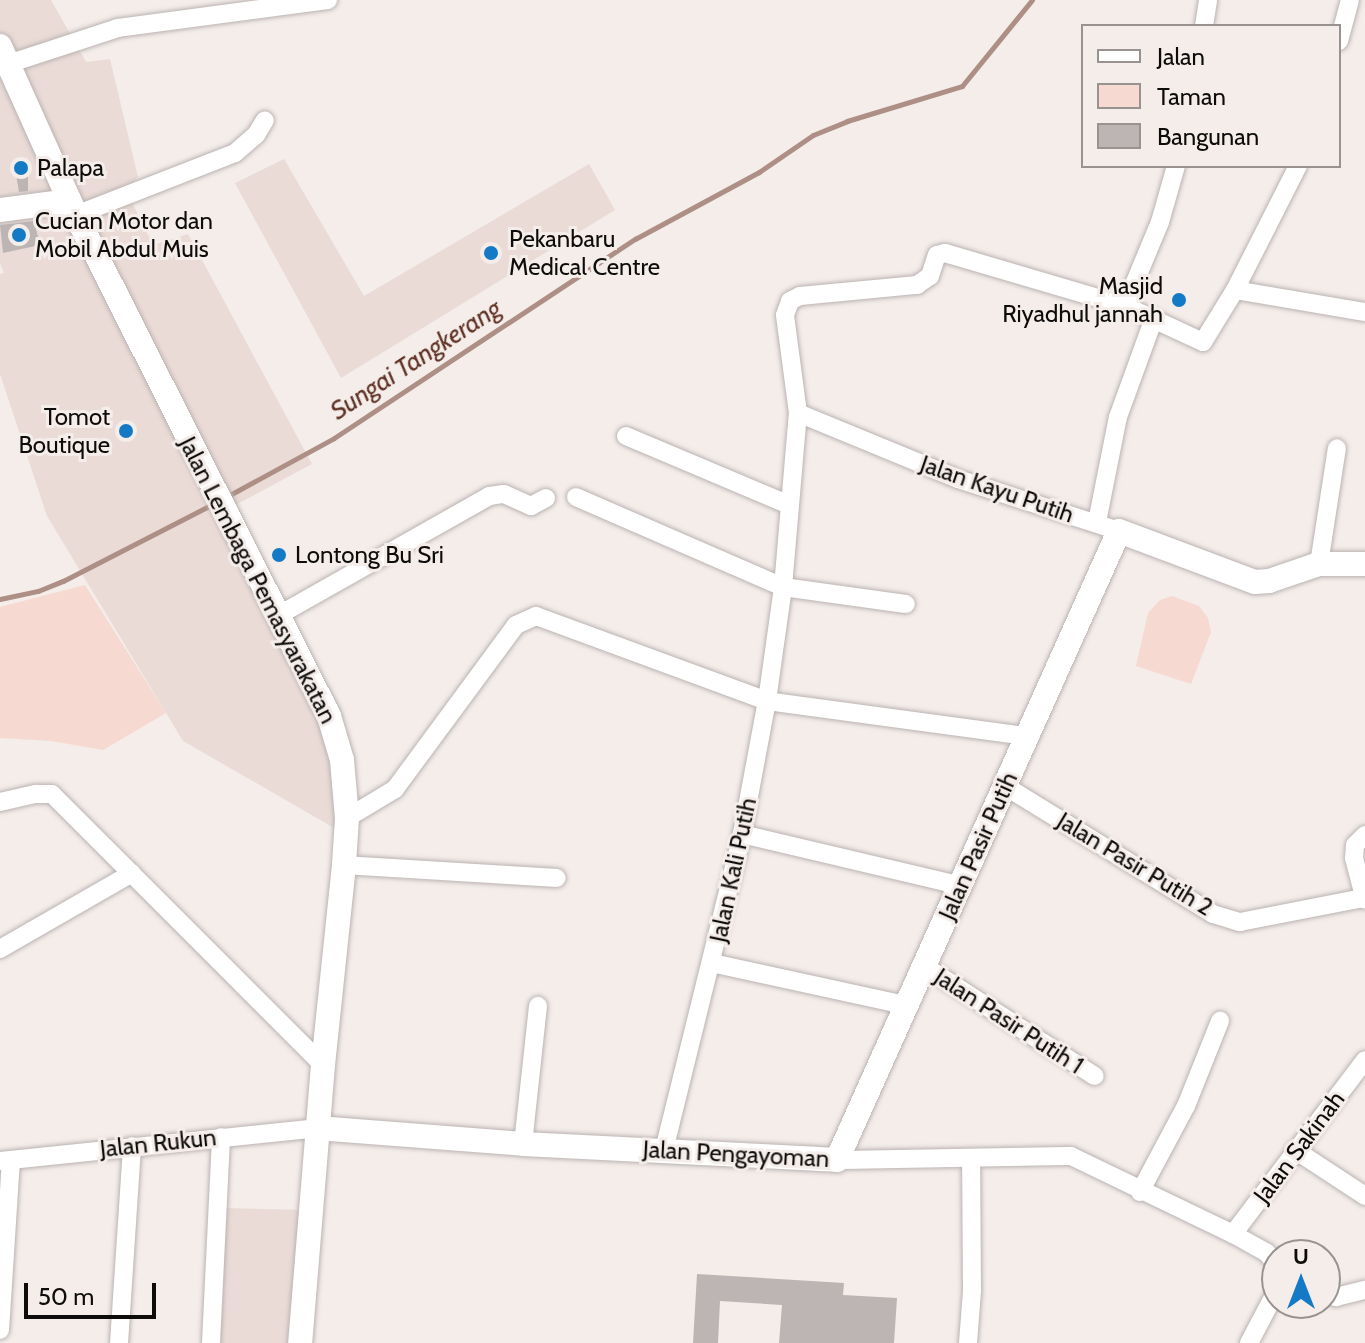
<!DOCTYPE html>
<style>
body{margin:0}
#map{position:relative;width:1365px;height:1343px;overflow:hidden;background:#f4edea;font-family:Cabin,sans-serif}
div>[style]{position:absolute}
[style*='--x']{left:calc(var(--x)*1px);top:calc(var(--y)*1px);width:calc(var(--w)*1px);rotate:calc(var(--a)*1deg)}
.built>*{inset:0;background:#eadbd7}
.green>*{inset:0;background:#f6d9d0}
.stream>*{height:5px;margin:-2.5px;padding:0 2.5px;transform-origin:2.5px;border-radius:2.5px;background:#ae8f86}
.building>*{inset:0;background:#bcb5b3}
.roads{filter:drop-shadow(0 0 2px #bab3b1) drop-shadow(0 0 2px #bab3b1)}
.minor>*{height:18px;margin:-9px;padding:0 9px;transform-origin:9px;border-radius:9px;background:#fff}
.tertiary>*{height:24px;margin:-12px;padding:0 12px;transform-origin:12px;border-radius:12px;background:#fff}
.dots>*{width:22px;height:22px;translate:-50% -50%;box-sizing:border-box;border:4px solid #f4edea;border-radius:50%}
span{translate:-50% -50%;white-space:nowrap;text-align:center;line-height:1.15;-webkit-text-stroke:6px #f4edea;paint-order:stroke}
.poi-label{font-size:24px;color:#0e0c0b}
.left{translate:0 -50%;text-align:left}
.right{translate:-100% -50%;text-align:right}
.street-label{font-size:24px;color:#0e0c0b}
.water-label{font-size:26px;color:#5e3123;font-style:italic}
.legend{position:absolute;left:1081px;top:24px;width:260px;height:144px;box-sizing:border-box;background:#f4edea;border:2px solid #989391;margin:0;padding:10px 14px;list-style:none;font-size:24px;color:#0e0c0b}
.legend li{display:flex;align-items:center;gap:16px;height:40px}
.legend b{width:40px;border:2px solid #989391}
.north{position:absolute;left:1261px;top:1239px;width:80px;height:80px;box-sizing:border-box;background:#f4edea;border:2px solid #989391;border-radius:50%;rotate:0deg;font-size:22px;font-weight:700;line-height:32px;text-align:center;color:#0e0c0b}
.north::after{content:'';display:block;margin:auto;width:28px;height:36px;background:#157ac5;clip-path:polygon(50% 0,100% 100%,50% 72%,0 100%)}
.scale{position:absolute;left:24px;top:1283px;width:132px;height:36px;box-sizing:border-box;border:4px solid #0e0c0b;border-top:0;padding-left:10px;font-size:24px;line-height:28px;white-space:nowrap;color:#0e0c0b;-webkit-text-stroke:6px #f4edea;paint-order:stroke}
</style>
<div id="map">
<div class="built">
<i style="clip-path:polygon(0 0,51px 0,86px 62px,110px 59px,138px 177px,126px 190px,153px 245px,188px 234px,312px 464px,213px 517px,326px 727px,336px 829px,183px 741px,47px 516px,0 374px,0 274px,4px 273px,0 263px)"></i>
<i style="clip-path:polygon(284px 159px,364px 296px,589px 164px,615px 210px,341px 378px,235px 183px)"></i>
<i style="clip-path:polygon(221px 1208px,302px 1210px,291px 1343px,214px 1343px)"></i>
</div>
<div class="green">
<i style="clip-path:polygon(85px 585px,166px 713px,103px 750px,51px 741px,0 738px,0 607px)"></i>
<i style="clip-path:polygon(1172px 596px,1199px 606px,1208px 618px,1211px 632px,1191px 684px,1136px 666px,1148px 613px,1160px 600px)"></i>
</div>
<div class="stream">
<i style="--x:226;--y:497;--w:123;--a:-28.6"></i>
<i style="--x:334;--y:438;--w:361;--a:-33.5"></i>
<i style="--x:635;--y:239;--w:141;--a:-28.4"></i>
<i style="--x:759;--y:172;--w:65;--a:-34.4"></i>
<i style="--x:813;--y:135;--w:37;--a:-22"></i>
<i style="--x:847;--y:121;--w:120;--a:-16.9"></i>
<i style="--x:962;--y:86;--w:111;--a:-50.9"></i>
<i style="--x:0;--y:599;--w:39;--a:-12"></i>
<i style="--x:38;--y:591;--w:27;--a:-22"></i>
<i style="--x:63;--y:581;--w:169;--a:-27.2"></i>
</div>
<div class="building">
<i style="clip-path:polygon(28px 162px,28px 191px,19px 192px,14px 163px)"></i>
<i style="clip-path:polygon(34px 221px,40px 245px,3px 253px,0 225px)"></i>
<i style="clip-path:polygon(697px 1274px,844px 1283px,843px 1295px,897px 1298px,894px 1343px,779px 1343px,782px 1305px,720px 1301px,718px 1343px,693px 1343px)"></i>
</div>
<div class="roads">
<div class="minor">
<i style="--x:1204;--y:26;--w:26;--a:-81"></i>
<i style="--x:1339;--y:41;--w:42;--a:-75"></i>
<i style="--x:8;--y:64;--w:116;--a:-18.1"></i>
<i style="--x:118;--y:28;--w:212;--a:-7.6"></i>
<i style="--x:76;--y:215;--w:171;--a:-21.3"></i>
<i style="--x:235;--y:153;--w:28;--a:-41"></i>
<i style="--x:256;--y:135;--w:17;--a:-59"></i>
<i style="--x:1235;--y:290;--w:132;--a:9.6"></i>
<i style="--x:1125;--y:306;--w:91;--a:-67.4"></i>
<i style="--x:1160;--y:222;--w:58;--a:-74.1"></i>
<i style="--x:798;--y:413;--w:173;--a:22.4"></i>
<i style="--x:958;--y:479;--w:169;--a:17.9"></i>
<i style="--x:626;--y:436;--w:177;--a:22.9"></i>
<i style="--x:576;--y:497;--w:226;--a:23.5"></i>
<i style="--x:783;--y:587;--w:124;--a:7.9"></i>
<i style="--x:1097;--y:522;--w:107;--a:-78.7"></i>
<i style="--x:1118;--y:417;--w:105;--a:-70"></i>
<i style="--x:1319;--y:564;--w:117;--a:-81.2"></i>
<i style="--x:279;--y:615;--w:241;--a:-29.5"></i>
<i style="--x:489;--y:496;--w:15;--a:-8"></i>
<i style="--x:504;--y:494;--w:30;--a:24"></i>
<i style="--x:531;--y:506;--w:17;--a:-28"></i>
<i style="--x:1005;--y:786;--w:244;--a:31.6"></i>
<i style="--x:1213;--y:914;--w:28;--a:17"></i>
<i style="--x:1240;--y:922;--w:126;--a:-11"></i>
<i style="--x:0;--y:802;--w:37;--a:-13"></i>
<i style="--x:36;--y:794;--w:16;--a:0"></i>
<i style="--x:52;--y:794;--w:383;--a:45"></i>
<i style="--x:347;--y:818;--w:56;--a:-31.1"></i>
<i style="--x:395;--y:789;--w:204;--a:-53.6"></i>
<i style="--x:516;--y:625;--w:22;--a:-24"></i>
<i style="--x:536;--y:616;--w:246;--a:20.2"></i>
<i style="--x:767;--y:701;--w:262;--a:7.7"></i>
<i style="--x:742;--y:834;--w:226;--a:13.3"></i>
<i style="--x:1365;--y:835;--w:14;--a:135"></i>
<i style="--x:1355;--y:845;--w:13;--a:94"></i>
<i style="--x:1354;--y:858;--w:43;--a:75.3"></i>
<i style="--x:344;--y:865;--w:213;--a:3.5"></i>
<i style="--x:0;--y:949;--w:152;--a:-29.9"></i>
<i style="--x:712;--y:963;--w:197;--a:12.3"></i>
<i style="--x:924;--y:966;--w:203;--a:32.8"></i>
<i style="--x:523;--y:1144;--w:139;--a:-83.8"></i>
<i style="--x:664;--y:1150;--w:325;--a:-76.1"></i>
<i style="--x:742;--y:834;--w:135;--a:-79.4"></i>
<i style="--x:767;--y:701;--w:115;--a:-82"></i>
<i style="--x:783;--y:587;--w:175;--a:-85.1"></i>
<i style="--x:798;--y:413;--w:99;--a:-97.6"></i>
<i style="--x:785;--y:315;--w:15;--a:-70"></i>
<i style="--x:790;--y:301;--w:11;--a:-27"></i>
<i style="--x:800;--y:296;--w:118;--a:-5.4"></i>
<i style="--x:917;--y:285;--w:16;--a:-35"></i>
<i style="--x:930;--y:276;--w:22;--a:-72"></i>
<i style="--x:937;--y:255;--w:8;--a:-14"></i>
<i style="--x:945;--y:253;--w:188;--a:16.4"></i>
<i style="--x:1125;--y:306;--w:86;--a:24.8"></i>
<i style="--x:1203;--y:342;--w:61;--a:-58.4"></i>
<i style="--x:1235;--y:290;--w:139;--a:-63.1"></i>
<i style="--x:1295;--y:1150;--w:84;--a:33.3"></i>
<i style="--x:837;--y:1160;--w:234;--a:-1"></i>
<i style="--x:1071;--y:1156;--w:180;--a:25.7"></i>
<i style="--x:1233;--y:1234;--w:39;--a:29"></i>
<i style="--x:1267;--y:1253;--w:16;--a:52"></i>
<i style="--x:0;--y:1161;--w:319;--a:-5.9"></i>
<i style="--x:1140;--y:1192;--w:98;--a:-61.9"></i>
<i style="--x:1186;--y:1106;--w:92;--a:-68.2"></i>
<i style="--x:1233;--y:1234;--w:218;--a:-52.8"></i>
<i style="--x:1325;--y:1293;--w:12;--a:20"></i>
<i style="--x:1336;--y:1297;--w:30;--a:-14"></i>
<i style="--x:0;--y:1330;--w:170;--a:-86.3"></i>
<i style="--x:119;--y:1343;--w:197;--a:-86.2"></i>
<i style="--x:211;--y:1343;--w:206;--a:-87.2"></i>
<i style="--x:968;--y:1343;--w:52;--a:-85.6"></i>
<i style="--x:972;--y:1291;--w:133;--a:-90.4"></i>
<i style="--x:1249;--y:1343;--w:60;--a:-62.2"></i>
</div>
<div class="tertiary">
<i style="--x:0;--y:46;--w:185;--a:65.8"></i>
<i style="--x:76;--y:215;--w:561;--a:63.21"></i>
<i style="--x:329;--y:716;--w:46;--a:73.5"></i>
<i style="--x:342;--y:760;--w:58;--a:85.1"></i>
<i style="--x:347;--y:818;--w:47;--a:93.7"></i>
<i style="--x:344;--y:865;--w:201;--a:96"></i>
<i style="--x:323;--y:1065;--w:279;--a:94.7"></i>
<i style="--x:0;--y:210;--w:70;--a:-7.4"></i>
<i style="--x:317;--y:1128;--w:207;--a:4.4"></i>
<i style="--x:523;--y:1144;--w:314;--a:2.9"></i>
<i style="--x:837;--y:1160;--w:689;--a:-65.85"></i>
<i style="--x:1119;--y:531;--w:145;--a:20.6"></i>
<i style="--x:1255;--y:582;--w:14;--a:-4"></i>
<i style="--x:1269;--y:581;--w:53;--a:-18.8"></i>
<i style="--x:1319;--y:564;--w:46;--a:0"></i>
</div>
</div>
<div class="dots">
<i style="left:21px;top:168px;background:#157ac5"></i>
<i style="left:19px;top:235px;background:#157ac5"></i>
<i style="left:491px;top:253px;background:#157ac5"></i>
<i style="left:1179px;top:300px;background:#157ac5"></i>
<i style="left:126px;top:431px;background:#157ac5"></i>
<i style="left:279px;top:555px;background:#157ac5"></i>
</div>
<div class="poi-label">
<span class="left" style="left:37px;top:168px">Palapa</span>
<span class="left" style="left:35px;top:235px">Cucian Motor dan<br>Mobil Abdul Muis</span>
<span class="left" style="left:509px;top:253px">Pekanbaru<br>Medical Centre</span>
<span class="right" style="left:1163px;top:300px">Masjid<br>Riyadhul jannah</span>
<span class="right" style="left:110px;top:431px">Tomot<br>Boutique</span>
<span class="left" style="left:295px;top:555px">Lontong Bu Sri</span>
</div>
<div class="street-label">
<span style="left:997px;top:489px;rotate:19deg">Jalan Kayu Putih</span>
<span style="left:258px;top:580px;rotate:63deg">Jalan Lembaga Pemasyarakatan</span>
<span style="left:978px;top:846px;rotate:-66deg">Jalan Pasir Putih</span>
<span style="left:1135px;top:864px;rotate:31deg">Jalan Pasir Putih 2</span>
<span style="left:733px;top:870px;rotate:-78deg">Jalan Kali Putih</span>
<span style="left:1009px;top:1021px;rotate:33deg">Jalan Pasir Putih 1</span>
<span style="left:158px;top:1143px;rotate:-6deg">Jalan Rukun</span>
<span style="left:1299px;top:1147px;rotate:-53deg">Jalan Sakinah</span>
<span style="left:736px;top:1154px;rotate:3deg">Jalan Pengayoman</span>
</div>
<div class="water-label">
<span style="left:416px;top:360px;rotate:-33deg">Sungai Tangkerang</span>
</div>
<ul class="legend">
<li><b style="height:10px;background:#fff"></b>Jalan</li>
<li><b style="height:22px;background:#f6d9d0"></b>Taman</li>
<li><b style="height:22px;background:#bcb5b3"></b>Bangunan</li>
</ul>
<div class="north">U</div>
<div class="scale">50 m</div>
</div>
